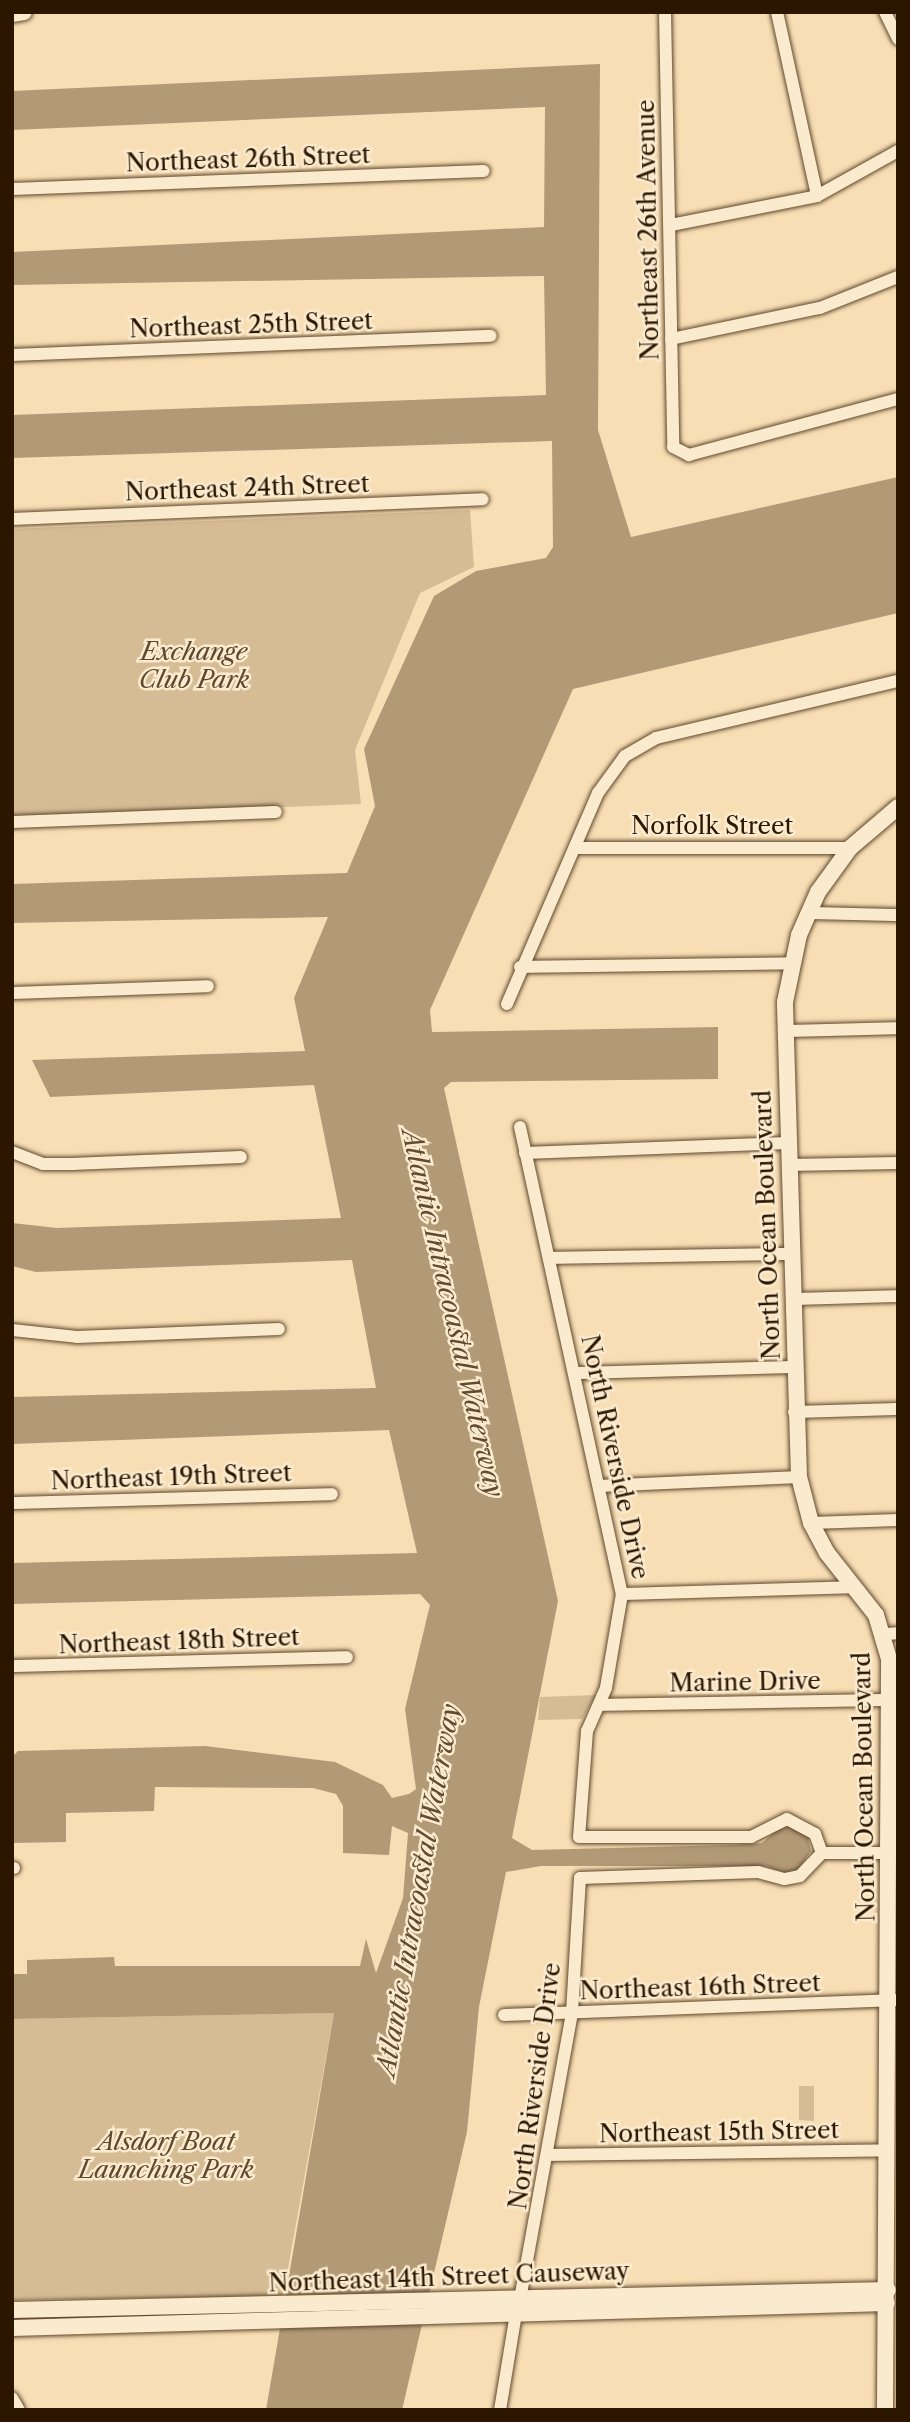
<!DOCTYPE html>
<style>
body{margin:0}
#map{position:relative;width:910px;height:2422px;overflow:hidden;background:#f8deb4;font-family:"Libre Caslon Text",serif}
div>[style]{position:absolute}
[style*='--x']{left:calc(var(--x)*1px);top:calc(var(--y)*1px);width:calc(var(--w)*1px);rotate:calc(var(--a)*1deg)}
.green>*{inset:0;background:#d5bc95}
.water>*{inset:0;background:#b39a77}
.roads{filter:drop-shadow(0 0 2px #5f482d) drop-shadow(0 0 2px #5f482d)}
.street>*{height:12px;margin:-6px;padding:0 6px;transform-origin:6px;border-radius:6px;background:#faeace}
.secondary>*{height:16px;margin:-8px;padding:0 8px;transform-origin:8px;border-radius:8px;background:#faeace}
span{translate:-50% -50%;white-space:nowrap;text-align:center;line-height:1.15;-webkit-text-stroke:5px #faeace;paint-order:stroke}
.street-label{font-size:24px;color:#2c1600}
.park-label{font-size:24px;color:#5f482d;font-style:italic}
.water-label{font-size:26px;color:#624b30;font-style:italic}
.frame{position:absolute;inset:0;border:14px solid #2c1600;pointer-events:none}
</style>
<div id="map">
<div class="green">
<i style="clip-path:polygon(470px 510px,474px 567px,420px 593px,355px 750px,361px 804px,12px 818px,12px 529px)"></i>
<i style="clip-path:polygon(596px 1695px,582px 1719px,538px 1720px,540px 1697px)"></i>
<i style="clip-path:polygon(334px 2013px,283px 2296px,12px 2300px,12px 2019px)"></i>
<i style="clip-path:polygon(799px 2086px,814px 2086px,814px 2121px,799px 2120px)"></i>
</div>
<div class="water">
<i style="clip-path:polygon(600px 64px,598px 430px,631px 537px,898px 477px,898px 613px,573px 689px,430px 1010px,432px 1032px,718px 1027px,718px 1079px,451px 1082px,444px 1088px,558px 1601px,512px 1838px,532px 1850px,732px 1845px,762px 1843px,779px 1828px,794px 1826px,807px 1834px,811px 1851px,798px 1870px,786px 1873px,765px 1866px,541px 1866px,506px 1872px,479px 2007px,467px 2132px,402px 2410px,266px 2410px,334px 2013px,12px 2019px,12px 1974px,27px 1974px,27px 1960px,114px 1957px,115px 1966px,360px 1966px,366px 1939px,376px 1973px,403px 1898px,408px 1833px,392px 1826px,389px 1855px,343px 1853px,343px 1806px,336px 1794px,313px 1788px,155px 1787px,154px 1811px,66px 1813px,66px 1842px,12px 1843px,12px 1757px,18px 1751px,205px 1746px,335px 1762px,383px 1785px,392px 1798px,409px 1794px,416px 1789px,405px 1709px,430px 1605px,420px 1594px,12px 1604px,12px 1563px,417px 1553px,389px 1430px,12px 1444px,12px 1397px,376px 1388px,352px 1260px,36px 1272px,12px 1266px,12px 1223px,57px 1228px,341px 1218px,314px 1085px,50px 1097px,32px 1060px,305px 1051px,294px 998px,328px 917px,12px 923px,12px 884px,347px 873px,375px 806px,364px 749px,434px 596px,476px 571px,546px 558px,553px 547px,552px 441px,12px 458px,12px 415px,546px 395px,544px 276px,12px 285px,12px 252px,544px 227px,545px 107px,12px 130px,12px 91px)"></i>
</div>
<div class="roads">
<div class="street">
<i style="--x:665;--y:12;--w:435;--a:88.9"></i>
<i style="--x:673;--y:447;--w:18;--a:27"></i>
<i style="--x:689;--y:455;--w:216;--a:-15"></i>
<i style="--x:777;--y:12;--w:188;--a:77.7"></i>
<i style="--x:885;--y:12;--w:30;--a:64"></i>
<i style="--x:12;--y:189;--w:472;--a:-2.2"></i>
<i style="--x:671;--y:225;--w:149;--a:-11.2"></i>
<i style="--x:817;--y:196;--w:93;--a:-29.1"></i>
<i style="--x:671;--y:339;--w:152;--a:-11.8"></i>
<i style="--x:820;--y:308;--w:84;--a:-21.7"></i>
<i style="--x:12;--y:355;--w:479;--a:-2.3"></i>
<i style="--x:12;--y:519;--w:471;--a:-2.4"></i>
<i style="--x:12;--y:822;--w:264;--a:-2.2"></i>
<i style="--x:575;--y:848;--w:275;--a:0"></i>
<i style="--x:807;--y:913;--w:91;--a:1.3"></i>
<i style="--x:520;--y:967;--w:271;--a:-0.8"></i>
<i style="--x:12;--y:993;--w:196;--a:-2"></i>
<i style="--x:507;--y:1004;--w:230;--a:-66.7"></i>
<i style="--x:598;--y:793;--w:46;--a:-53.9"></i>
<i style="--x:625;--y:756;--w:36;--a:-30"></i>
<i style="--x:656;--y:738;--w:249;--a:-13.3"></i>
<i style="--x:785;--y:1031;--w:113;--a:-1.5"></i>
<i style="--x:520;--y:1127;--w:478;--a:77.7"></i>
<i style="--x:622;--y:1594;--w:95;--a:99.7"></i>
<i style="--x:606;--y:1688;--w:47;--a:113.8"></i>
<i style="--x:587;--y:1731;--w:106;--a:94.3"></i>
<i style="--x:579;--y:1837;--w:172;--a:0"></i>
<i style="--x:751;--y:1837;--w:40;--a:-26.6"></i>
<i style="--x:787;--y:1819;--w:32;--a:28"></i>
<i style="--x:815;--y:1834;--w:20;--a:70"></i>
<i style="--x:822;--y:1853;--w:32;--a:134"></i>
<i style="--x:800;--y:1876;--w:16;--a:169"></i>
<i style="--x:784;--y:1879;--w:27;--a:-165"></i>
<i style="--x:758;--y:1872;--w:178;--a:178.1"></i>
<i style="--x:580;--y:1878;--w:135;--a:93.4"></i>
<i style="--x:572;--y:2013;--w:291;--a:100.3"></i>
<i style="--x:12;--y:1152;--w:33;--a:21"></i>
<i style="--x:43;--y:1164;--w:29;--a:0"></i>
<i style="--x:72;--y:1164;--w:169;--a:-2.4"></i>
<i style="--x:525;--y:1153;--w:262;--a:-2.2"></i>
<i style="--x:788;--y:1165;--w:110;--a:-1"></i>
<i style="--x:550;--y:1258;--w:241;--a:-1"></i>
<i style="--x:792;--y:1299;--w:106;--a:-1.6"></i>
<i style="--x:12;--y:1330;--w:65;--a:6.1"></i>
<i style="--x:77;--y:1337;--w:202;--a:-2.3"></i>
<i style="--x:577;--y:1373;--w:217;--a:-1.6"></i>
<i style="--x:794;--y:1412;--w:104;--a:-1.7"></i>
<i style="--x:599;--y:1486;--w:200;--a:-2.6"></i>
<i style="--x:12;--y:1503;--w:320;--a:-1.6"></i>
<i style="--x:811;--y:1523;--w:87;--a:-2"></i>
<i style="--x:622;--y:1594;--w:231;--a:-1.7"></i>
<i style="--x:885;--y:1634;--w:13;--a:-4"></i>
<i style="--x:12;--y:1666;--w:335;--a:-1.5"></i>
<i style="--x:600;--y:1705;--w:290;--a:-1"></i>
<i style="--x:822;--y:1853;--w:67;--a:0"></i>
<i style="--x:12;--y:1868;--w:2;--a:0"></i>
<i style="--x:504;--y:2015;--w:394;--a:-2.2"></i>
<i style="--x:550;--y:2155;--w:338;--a:-0.8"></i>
<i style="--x:12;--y:2398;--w:14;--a:60"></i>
<i style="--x:500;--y:2410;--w:98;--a:-80.6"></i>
</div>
<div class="secondary">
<i style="--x:12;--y:14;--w:12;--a:-9"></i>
<i style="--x:12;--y:2310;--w:876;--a:-1.31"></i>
<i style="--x:12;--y:2328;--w:875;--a:-1.64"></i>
<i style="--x:885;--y:2410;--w:751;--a:-89.69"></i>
<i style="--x:889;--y:1659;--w:46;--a:-106.5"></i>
<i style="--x:876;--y:1615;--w:79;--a:-128.3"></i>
<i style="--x:827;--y:1553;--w:34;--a:-118"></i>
<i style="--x:811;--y:1523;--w:48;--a:-104.6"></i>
<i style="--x:799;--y:1477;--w:475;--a:-91.7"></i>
<i style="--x:785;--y:1002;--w:68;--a:-78.2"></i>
<i style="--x:799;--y:935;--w:47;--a:-66.2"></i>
<i style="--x:818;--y:892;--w:54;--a:-54"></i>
<i style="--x:850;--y:848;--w:63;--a:-40.5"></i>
</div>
</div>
<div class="street-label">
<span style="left:248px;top:159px;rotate:-2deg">Northeast 26th Street</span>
<span style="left:648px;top:230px;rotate:-91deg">Northeast 26th Avenue</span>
<span style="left:251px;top:325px;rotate:-2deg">Northeast 25th Street</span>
<span style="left:247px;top:488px;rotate:-2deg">Northeast 24th Street</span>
<span style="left:712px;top:826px">Norfolk Street</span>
<span style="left:767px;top:1225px;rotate:-92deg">North Ocean Boulevard</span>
<span style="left:615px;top:1457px;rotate:78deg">North Riverside Drive</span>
<span style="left:171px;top:1477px;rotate:-2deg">Northeast 19th Street</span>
<span style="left:179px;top:1641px;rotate:-2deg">Northeast 18th Street</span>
<span style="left:745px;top:1682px;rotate:-1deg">Marine Drive</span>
<span style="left:864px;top:1787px;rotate:-91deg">North Ocean Boulevard</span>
<span style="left:700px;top:1987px;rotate:-2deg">Northeast 16th Street</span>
<span style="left:535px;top:2086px;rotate:-82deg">North Riverside Drive</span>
<span style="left:719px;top:2132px;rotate:-1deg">Northeast 15th Street</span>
<span style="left:449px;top:2277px;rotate:-2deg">Northeast 14th Street Causeway</span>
</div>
<div class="park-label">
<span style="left:194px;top:666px">Exchange<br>Club Park</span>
<span style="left:166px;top:2156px">Alsdorf Boat<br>Launching Park</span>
</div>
<div class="water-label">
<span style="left:452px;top:1313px;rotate:77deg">Atlantic Intracoastal Waterway</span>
<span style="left:419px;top:1890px;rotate:-80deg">Atlantic Intracoastal Waterway</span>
</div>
<div class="frame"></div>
</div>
